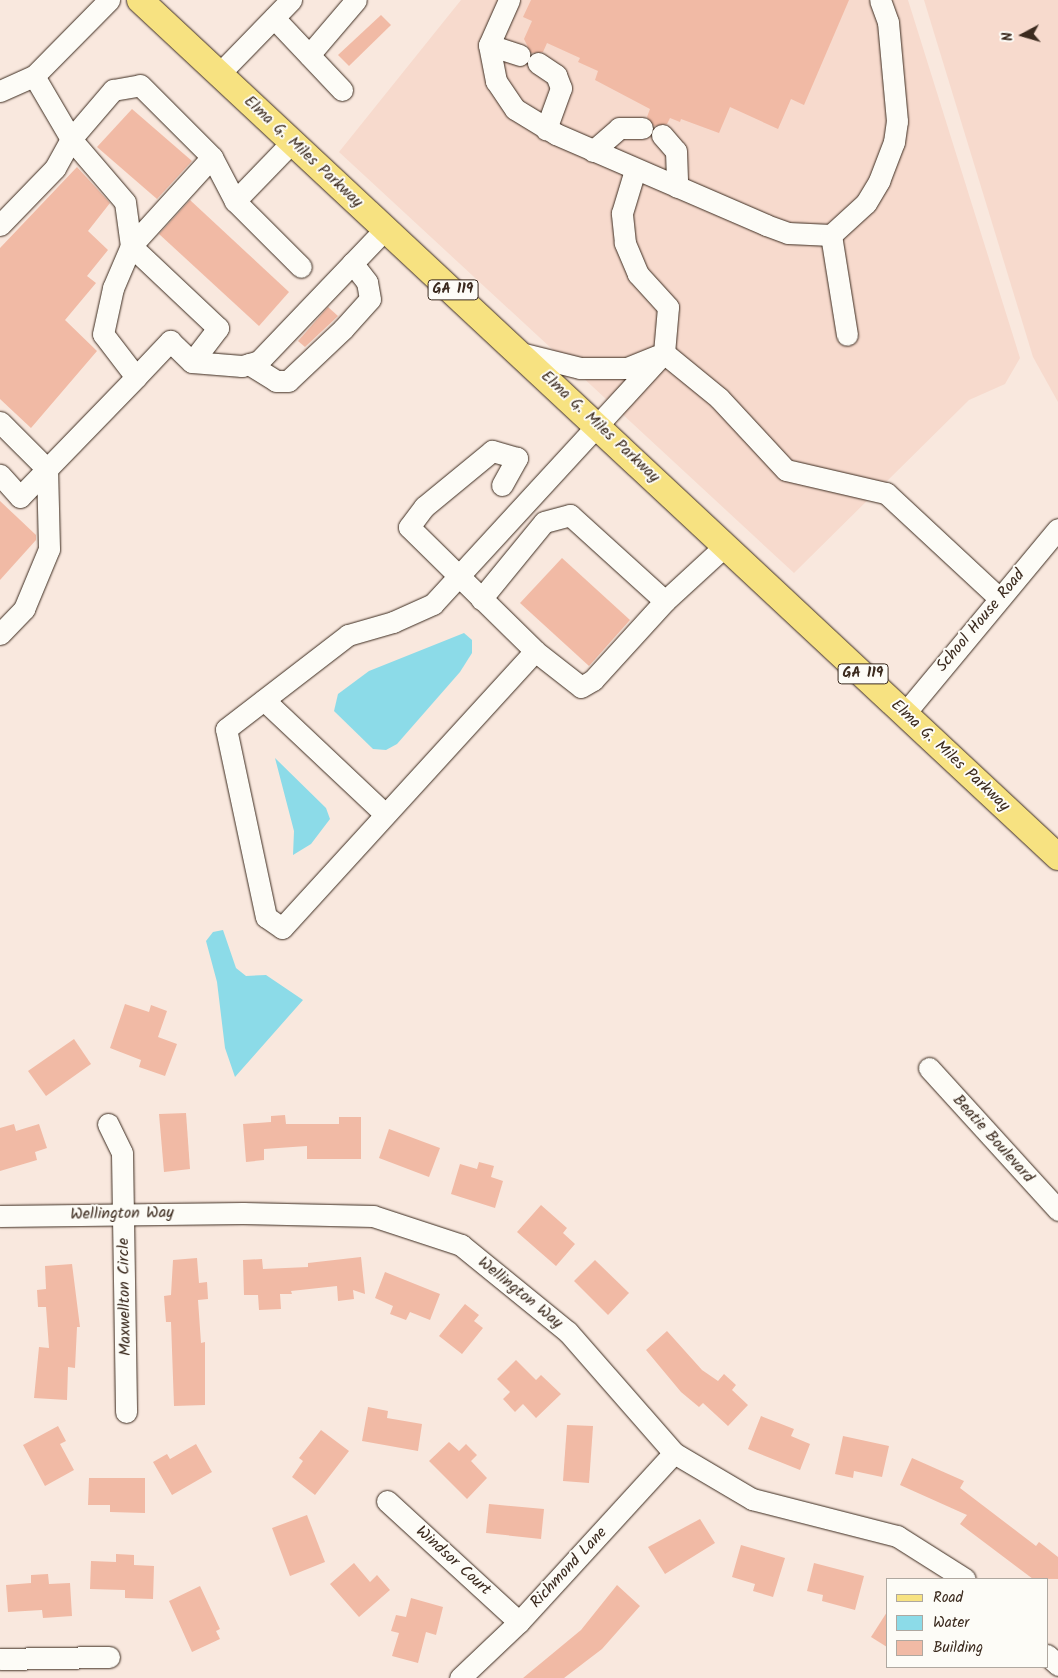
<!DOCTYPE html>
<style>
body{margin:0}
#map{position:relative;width:1058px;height:1678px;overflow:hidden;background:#f9e8de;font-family:Kalam,sans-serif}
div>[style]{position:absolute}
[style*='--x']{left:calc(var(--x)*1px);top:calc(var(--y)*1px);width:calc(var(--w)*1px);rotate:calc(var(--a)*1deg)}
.built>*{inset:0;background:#f7dacd}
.water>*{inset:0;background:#8cdbe8}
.building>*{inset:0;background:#f1baa5}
.roads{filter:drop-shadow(0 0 1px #3b2a1e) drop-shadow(0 0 1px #3b2a1e)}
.minor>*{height:21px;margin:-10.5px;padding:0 10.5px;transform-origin:10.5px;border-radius:10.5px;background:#fdfcf7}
.major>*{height:26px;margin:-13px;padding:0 13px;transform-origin:13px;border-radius:13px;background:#f7e281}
span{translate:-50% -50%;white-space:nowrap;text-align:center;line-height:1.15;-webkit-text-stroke:4px #fdfcf7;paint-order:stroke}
.shield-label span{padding:1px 4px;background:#fdfcf7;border:1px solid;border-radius:4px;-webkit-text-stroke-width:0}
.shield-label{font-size:15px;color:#3b2a1e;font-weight:700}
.street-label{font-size:16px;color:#3b2a1e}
.legend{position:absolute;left:886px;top:1578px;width:162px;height:90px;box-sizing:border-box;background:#fdfcf7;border:1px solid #afa8a0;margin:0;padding:6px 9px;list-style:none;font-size:15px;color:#3b2a1e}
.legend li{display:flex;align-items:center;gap:10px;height:25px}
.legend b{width:25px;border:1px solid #afa8a0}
.north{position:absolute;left:998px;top:10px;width:50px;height:50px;-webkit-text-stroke:4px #fdfcf7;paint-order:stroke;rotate:264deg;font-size:14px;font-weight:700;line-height:20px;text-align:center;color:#3b2a1e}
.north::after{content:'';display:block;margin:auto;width:18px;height:22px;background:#3b2a1e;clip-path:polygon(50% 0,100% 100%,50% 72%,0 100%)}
</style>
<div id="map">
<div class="built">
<i style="clip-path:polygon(461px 0,908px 0,1020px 358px,1005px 384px,969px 400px,794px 573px,339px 152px)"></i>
<i style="clip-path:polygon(924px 0,1058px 0,1058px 402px,1033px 357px)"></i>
</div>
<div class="water">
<i style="clip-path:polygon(464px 633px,472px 640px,472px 653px,460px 672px,397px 744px,386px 750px,373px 749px,334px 711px,338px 694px,369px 671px)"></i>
<i style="clip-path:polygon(275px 758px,326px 808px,330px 819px,311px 844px,293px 855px,294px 831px)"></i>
<i style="clip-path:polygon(223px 930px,236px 968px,246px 976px,266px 975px,303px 1000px,235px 1077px,225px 1048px,217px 982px,206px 941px,213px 932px)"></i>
</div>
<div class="building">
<i style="clip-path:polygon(531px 0,849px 0,804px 105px,791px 99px,778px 129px,730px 107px,719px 133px,681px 119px,680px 122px,670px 118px,667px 124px,654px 126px,647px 117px,650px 109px,595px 80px,598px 71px,578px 62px,580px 58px,547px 43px,543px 52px,531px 53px,524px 39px,532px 21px,523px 17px)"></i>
<i style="clip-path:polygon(381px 15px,391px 25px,349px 66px,338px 55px)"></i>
<i style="clip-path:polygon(132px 109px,192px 161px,157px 199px,97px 147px)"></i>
<i style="clip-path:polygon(77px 167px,110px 203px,88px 231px,108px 250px,87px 276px,96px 283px,65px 320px,97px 351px,31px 428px,0 399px,0 248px)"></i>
<i style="clip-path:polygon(190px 200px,289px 292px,259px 326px,159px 234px)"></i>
<i style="clip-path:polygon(328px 307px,338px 316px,305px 347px,298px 341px)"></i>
<i style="clip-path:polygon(0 501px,36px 535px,36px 540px,0 580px)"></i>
<i style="clip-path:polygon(562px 558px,630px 620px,589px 666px,520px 603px)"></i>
<i style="clip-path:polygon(125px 1004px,149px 1012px,151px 1005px,167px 1011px,158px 1037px,177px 1044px,165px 1076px,139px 1067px,141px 1060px,110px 1048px)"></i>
<i style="clip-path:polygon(74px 1039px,91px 1064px,46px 1096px,28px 1071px)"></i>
<i style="clip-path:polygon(186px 1113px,190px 1169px,164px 1172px,159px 1114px)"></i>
<i style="clip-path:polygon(285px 1115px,286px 1124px,339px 1124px,339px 1117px,361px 1117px,361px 1159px,307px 1159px,307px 1146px,264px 1149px,264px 1160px,246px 1162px,243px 1124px,271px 1122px,271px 1116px)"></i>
<i style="clip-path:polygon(14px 1124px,16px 1131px,39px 1124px,47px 1148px,35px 1152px,37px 1160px,0 1171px,0 1128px)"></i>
<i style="clip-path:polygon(389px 1129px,440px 1148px,429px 1177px,379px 1158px)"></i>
<i style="clip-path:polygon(479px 1162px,494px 1166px,491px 1177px,503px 1181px,495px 1208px,451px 1194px,460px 1164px,477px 1169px)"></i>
<i style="clip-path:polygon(541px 1205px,567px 1228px,563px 1233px,575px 1244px,556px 1266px,517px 1232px)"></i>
<i style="clip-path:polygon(361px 1257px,365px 1294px,353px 1290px,354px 1299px,338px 1301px,337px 1286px,291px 1291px,292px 1294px,280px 1294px,281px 1309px,259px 1310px,258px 1295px,244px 1295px,243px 1260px,262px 1259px,263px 1269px,308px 1267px,308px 1263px)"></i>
<i style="clip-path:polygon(197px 1258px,199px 1283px,207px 1282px,208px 1299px,198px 1300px,201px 1343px,205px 1342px,205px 1405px,174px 1406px,171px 1322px,166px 1322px,164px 1296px,171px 1295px,173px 1260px)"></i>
<i style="clip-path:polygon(595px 1260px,629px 1293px,608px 1315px,574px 1281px)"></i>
<i style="clip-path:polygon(72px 1264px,80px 1327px,77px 1327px,75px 1368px,68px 1367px,67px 1400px,34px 1398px,39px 1347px,49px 1348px,46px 1307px,38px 1307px,37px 1290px,46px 1289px,45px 1266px)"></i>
<i style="clip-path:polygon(385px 1272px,440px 1294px,430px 1320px,410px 1312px,406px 1320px,390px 1314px,393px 1306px,375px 1298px)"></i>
<i style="clip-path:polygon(465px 1304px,479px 1315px,474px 1321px,483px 1328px,462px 1354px,439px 1336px)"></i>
<i style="clip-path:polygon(667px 1331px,702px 1370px,718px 1381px,724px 1374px,736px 1385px,732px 1390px,748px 1405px,728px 1426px,703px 1403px,699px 1407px,681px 1392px,646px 1350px)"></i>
<i style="clip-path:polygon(516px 1360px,536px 1380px,541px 1375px,561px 1394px,536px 1418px,523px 1404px,515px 1412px,503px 1399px,510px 1392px,497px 1379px)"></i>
<i style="clip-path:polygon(368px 1407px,388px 1411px,387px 1418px,422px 1424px,418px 1451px,362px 1441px)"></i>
<i style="clip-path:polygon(761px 1416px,794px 1429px,791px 1436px,810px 1444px,800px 1470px,748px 1449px)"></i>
<i style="clip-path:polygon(567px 1425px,593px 1426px,589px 1483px,563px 1481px)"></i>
<i style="clip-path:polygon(58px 1426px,66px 1441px,60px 1444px,74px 1470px,45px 1486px,23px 1445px)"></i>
<i style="clip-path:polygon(321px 1430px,349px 1451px,315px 1495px,292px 1477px,303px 1461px,299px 1458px)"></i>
<i style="clip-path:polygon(843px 1436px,889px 1446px,882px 1477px,854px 1471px,853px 1478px,835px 1474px)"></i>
<i style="clip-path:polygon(449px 1442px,459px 1451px,466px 1444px,477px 1455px,471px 1461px,487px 1478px,467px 1499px,429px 1461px)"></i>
<i style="clip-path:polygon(196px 1444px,212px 1472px,172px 1495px,153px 1462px,167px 1454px,170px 1459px)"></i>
<i style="clip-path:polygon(912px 1458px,964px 1481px,960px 1488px,1036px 1546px,1039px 1542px,1058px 1557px,1058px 1579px,1033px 1579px,960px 1524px,967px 1515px,900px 1485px)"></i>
<i style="clip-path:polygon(89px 1478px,145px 1478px,145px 1513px,110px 1512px,110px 1505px,88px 1505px)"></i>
<i style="clip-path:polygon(489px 1504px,544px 1509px,541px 1539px,486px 1533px)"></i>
<i style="clip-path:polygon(307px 1515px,325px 1562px,290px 1576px,272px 1528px)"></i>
<i style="clip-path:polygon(700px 1519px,715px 1543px,665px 1574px,648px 1547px)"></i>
<i style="clip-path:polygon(741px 1545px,785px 1558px,773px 1597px,753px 1591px,755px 1584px,732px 1577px)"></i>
<i style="clip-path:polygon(116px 1554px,134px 1555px,134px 1565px,154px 1566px,153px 1599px,125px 1598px,125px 1590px,90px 1589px,91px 1561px,116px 1562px)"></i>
<i style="clip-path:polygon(354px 1563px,370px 1582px,377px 1575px,390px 1590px,359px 1617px,330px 1584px)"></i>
<i style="clip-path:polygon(814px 1563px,864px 1576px,855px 1610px,822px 1601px,823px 1595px,807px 1591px)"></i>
<i style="clip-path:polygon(48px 1574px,49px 1584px,70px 1583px,72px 1616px,43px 1618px,42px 1610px,8px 1612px,6px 1585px,31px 1583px,31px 1575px)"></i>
<i style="clip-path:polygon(617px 1585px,640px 1606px,602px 1649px,564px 1678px,523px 1678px,581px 1630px)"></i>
<i style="clip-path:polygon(200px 1586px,220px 1629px,216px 1631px,220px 1639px,192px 1652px,169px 1601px)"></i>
<i style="clip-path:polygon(411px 1598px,443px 1607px,436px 1635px,426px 1632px,418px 1663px,392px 1656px,399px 1633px,391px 1631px,396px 1615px,406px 1617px)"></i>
<i style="clip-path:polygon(887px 1612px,887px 1647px,871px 1637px)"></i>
</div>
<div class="roads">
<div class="minor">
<i style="--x:509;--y:0;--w:49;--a:114"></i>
<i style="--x:489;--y:45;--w:37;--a:79"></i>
<i style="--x:496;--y:81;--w:34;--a:56"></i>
<i style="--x:515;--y:109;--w:48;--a:31.4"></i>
<i style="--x:556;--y:134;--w:229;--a:23.4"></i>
<i style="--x:766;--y:225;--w:23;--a:20"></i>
<i style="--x:788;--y:233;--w:43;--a:2.7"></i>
<i style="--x:831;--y:235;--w:47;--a:-42.4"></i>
<i style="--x:866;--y:203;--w:26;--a:-59"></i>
<i style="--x:879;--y:181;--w:42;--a:-69"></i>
<i style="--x:894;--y:142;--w:21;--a:-82"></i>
<i style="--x:897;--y:121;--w:99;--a:-95.2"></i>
<i style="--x:888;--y:22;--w:23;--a:-110"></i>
<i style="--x:274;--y:18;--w:99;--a:46.6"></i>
<i style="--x:489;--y:45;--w:32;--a:18"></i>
<i style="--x:309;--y:55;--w:72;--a:-49.5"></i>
<i style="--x:538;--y:63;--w:22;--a:34"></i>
<i style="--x:556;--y:75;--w:14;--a:69"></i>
<i style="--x:561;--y:88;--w:44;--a:110.1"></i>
<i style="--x:220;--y:73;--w:102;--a:-45.8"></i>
<i style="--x:0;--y:91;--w:37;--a:-24"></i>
<i style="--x:34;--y:76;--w:107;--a:-45.4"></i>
<i style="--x:662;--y:135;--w:21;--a:49"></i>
<i style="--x:676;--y:151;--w:36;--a:88"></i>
<i style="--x:593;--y:151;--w:35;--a:-41"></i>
<i style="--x:619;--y:128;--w:23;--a:0"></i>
<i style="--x:235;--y:201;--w:79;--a:-46"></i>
<i style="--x:0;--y:225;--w:79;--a:-46"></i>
<i style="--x:55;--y:168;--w:33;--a:-61"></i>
<i style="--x:71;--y:139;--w:65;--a:-49.4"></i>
<i style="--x:113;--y:90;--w:27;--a:-10"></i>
<i style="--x:140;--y:85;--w:102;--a:45"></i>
<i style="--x:212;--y:157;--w:50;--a:62.4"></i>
<i style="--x:235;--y:201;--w:93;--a:45"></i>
<i style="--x:831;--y:235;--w:101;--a:80.9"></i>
<i style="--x:520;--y:353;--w:62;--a:14"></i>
<i style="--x:580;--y:368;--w:47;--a:0"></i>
<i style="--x:627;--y:368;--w:32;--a:-22"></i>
<i style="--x:664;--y:353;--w:71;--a:39.3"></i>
<i style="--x:719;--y:398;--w:98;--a:47.1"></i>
<i style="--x:786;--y:470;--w:103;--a:13"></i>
<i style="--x:886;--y:493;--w:153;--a:42.9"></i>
<i style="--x:192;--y:362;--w:50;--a:4.6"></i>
<i style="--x:242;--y:366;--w:18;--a:-16"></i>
<i style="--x:259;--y:361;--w:184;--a:-46.3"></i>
<i style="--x:249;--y:364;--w:32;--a:32"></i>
<i style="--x:276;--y:381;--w:12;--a:0"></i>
<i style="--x:288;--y:381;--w:76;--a:-43.4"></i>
<i style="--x:343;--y:329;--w:40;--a:-48"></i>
<i style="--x:370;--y:299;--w:17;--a:-100"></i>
<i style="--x:367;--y:282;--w:24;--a:-128"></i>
<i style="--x:136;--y:377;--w:50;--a:-46.6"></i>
<i style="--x:170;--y:341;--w:30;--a:44"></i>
<i style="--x:192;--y:362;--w:43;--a:-52.6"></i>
<i style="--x:218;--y:328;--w:120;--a:-136.7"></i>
<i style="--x:131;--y:246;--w:120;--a:-47.7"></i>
<i style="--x:0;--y:422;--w:66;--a:45"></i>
<i style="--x:47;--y:469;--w:39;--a:134"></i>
<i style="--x:20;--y:497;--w:30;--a:-132"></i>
<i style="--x:502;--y:485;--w:31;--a:-61"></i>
<i style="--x:517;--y:458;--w:26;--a:-164"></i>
<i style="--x:492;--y:451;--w:88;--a:140.5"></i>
<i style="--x:424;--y:507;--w:25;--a:127"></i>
<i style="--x:409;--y:527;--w:177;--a:44.5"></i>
<i style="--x:535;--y:651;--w:58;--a:38"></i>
<i style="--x:581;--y:687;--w:14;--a:-30"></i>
<i style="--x:593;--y:680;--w:107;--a:-47.7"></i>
<i style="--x:665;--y:601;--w:83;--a:-42.6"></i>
<i style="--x:481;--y:599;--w:99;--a:-50.7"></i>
<i style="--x:544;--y:522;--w:27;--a:-15"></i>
<i style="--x:570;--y:515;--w:128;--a:42.2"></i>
<i style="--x:0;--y:634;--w:35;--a:-46"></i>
<i style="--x:24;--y:609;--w:65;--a:-67.4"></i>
<i style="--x:49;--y:549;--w:80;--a:-91.4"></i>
<i style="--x:47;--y:469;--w:128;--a:-45.9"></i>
<i style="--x:136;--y:377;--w:54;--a:-127.5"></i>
<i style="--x:103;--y:334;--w:47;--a:-77.7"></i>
<i style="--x:113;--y:288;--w:46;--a:-66.8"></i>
<i style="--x:131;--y:246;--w:44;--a:-97.8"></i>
<i style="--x:125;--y:202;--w:83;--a:-130.6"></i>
<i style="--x:71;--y:139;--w:73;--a:-120.4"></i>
<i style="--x:535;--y:651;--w:375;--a:132.4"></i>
<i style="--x:282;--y:928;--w:19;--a:-145"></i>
<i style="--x:266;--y:917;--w:192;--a:-102"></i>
<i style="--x:226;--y:729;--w:154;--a:-37.6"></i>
<i style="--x:348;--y:635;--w:47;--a:-16.1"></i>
<i style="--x:393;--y:622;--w:44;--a:-24.2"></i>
<i style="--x:433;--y:604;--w:341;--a:-47.4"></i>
<i style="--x:664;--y:353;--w:46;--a:-85"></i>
<i style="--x:668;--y:307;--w:45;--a:-132.3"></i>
<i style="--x:638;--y:274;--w:34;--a:-113"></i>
<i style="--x:625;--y:243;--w:30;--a:-96"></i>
<i style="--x:622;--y:213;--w:45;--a:-73.2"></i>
<i style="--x:264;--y:700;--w:166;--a:43.3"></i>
<i style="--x:905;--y:713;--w:239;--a:-50.3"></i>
<i style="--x:929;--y:1068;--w:192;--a:47.7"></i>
<i style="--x:108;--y:1124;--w:32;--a:64"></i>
<i style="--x:122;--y:1153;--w:259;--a:89.1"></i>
<i style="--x:0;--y:1216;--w:243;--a:-0.7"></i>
<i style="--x:243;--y:1213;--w:130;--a:1.3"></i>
<i style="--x:373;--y:1216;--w:93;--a:18.2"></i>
<i style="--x:461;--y:1245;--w:138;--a:39.1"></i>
<i style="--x:568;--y:1332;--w:161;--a:48.8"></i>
<i style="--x:674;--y:1453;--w:91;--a:30.5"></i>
<i style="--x:752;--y:1499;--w:150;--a:14.3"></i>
<i style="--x:897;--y:1536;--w:80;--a:32.3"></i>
<i style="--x:387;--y:1501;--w:179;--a:42.5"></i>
<i style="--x:1047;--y:1655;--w:15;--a:42"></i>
<i style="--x:0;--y:1659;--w:109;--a:-1.1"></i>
<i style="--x:460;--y:1678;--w:81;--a:-43.5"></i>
<i style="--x:519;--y:1622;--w:229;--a:-47.5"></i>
</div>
<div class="major">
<i style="--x:140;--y:0;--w:1256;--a:43.03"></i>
</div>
</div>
<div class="shield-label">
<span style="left:453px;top:290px">GA 119</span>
<span style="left:863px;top:674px">GA 119</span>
</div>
<div class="street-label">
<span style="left:303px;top:152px;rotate:43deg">Elma G. Miles Parkway</span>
<span style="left:600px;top:427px;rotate:43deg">Elma G. Miles Parkway</span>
<span style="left:981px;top:621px;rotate:-50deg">School House Road</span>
<span style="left:950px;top:756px;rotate:43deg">Elma G. Miles Parkway</span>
<span style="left:993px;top:1139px;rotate:48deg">Beatie Boulevard</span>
<span style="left:122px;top:1214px;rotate:-1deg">Wellington Way</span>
<span style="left:520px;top:1293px;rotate:39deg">Wellington Way</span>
<span style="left:125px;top:1297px;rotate:-91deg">Maxwellton Circle</span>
<span style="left:453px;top:1561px;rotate:42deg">Windsor Court</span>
<span style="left:569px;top:1568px;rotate:-47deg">Richmond Lane</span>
</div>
<ul class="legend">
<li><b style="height:6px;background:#f7e281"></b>Road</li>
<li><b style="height:14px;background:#8cdbe8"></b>Water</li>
<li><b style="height:14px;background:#f1baa5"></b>Building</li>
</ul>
<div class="north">N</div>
</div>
